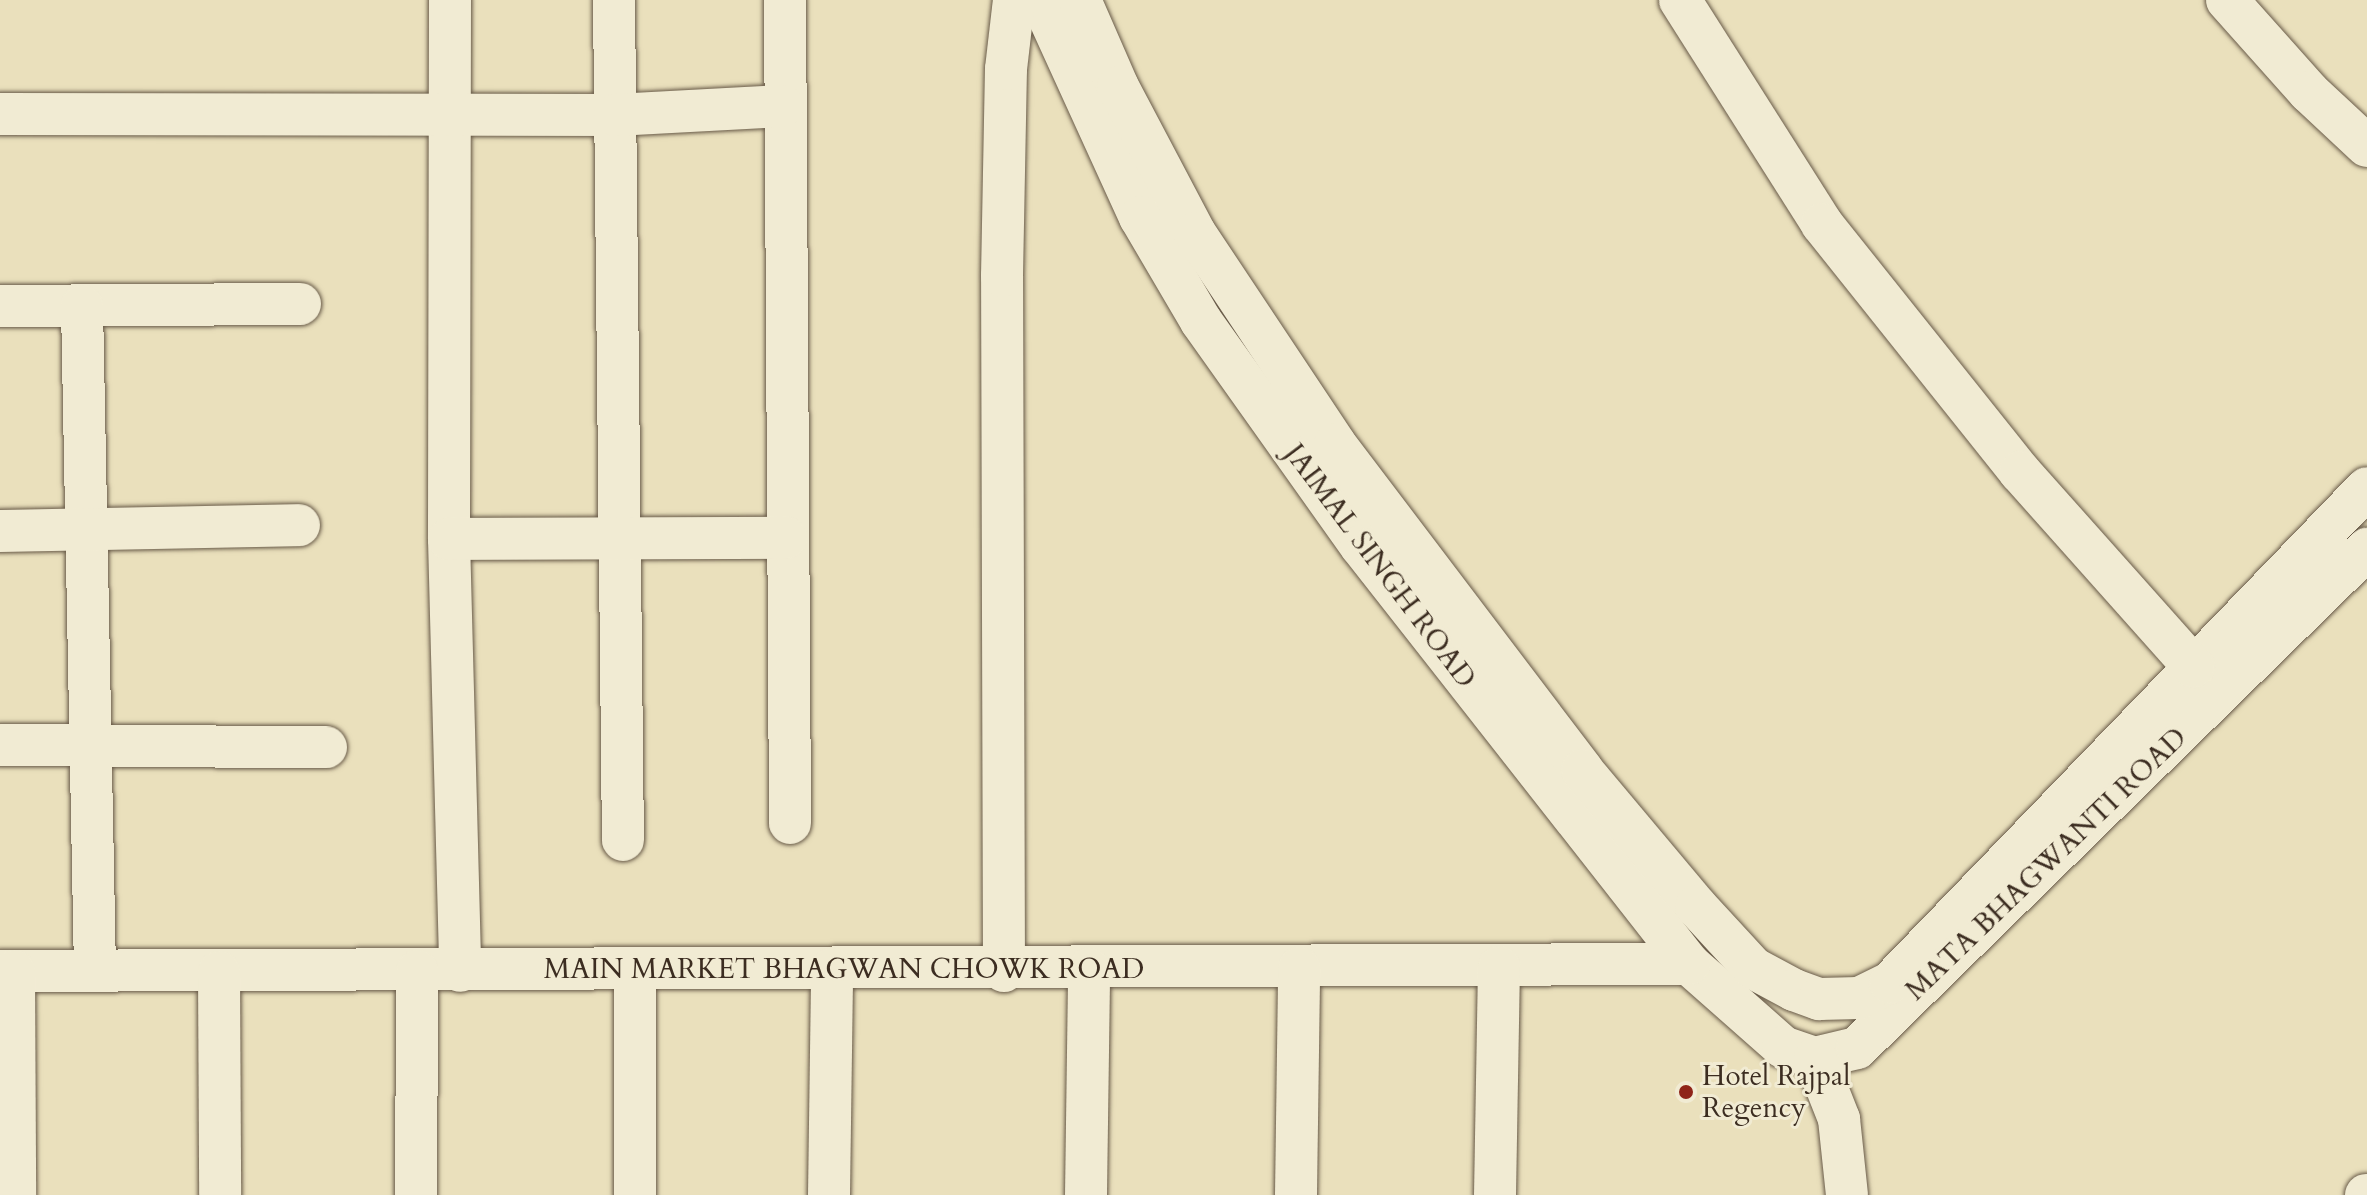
<!DOCTYPE html>
<style>
body{margin:0}
#map{position:relative;width:2367px;height:1195px;overflow:hidden;background:#eae0bc;font-family:Cardo,serif}
div>[style]{position:absolute}
[style*='--x']{left:calc(var(--x)*1px);top:calc(var(--y)*1px);width:calc(var(--w)*1px);rotate:calc(var(--a)*1deg)}
.roads{filter:drop-shadow(0 0 2px #685a48) drop-shadow(0 0 2px #685a48)}
.minor>*{height:42px;margin:-21px;padding:0 21px;transform-origin:21px;border-radius:21px;background:#f1ebd3}
.dots>*{width:22px;height:22px;translate:-50% -50%;box-sizing:border-box;border:4px solid #f1ebd3;border-radius:50%}
span{translate:-50% -50%;white-space:nowrap;text-align:center;line-height:1.15;-webkit-text-stroke:6px #f1ebd3;paint-order:stroke}
.street-label{font-size:28px;color:#3c2d21}
.poi-label{font-size:28px;color:#3c2d21}
.left{translate:0 -50%;text-align:left}
</style>
<div id="map">
<div class="roads">
<div class="minor">
<i style="--x:450;--y:0;--w:539;--a:90.11"></i>
<i style="--x:449;--y:539;--w:432;--a:88.5"></i>
<i style="--x:614;--y:0;--w:840;--a:89.39"></i>
<i style="--x:785;--y:0;--w:823;--a:89.65"></i>
<i style="--x:1041;--y:0;--w:239;--a:65.5"></i>
<i style="--x:1140;--y:217;--w:121;--a:59.6"></i>
<i style="--x:1201;--y:321;--w:276;--a:54.6"></i>
<i style="--x:1361;--y:546;--w:531;--a:51.88"></i>
<i style="--x:1689;--y:964;--w:125;--a:41.4"></i>
<i style="--x:1783;--y:1047;--w:34;--a:19"></i>
<i style="--x:1815;--y:1058;--w:43;--a:-13.4"></i>
<i style="--x:1857;--y:1048;--w:714;--a:-44.38"></i>
<i style="--x:1080;--y:0;--w:95;--a:66.4"></i>
<i style="--x:1118;--y:87;--w:165;--a:62.2"></i>
<i style="--x:1195;--y:233;--w:253;--a:56.4"></i>
<i style="--x:1335;--y:444;--w:409;--a:52.8"></i>
<i style="--x:1582;--y:770;--w:177;--a:50"></i>
<i style="--x:1696;--y:906;--w:84;--a:47.4"></i>
<i style="--x:1753;--y:968;--w:47;--a:28.2"></i>
<i style="--x:1794;--y:990;--w:27;--a:20"></i>
<i style="--x:1819;--y:999;--w:40;--a:-1.4"></i>
<i style="--x:1859;--y:998;--w:34;--a:-26"></i>
<i style="--x:1890;--y:983;--w:687;--a:-46.06"></i>
<i style="--x:1680;--y:0;--w:265;--a:57.6"></i>
<i style="--x:1822;--y:224;--w:317;--a:51.4"></i>
<i style="--x:2020;--y:472;--w:261;--a:48.3"></i>
<i style="--x:2227;--y:0;--w:123;--a:48.3"></i>
<i style="--x:2309;--y:92;--w:79;--a:43"></i>
<i style="--x:0;--y:114;--w:615;--a:0.09"></i>
<i style="--x:615;--y:115;--w:168;--a:-3.1"></i>
<i style="--x:0;--y:306;--w:300;--a:-0.4"></i>
<i style="--x:82;--y:306;--w:665;--a:88.88"></i>
<i style="--x:0;--y:531;--w:299;--a:-1.1"></i>
<i style="--x:449;--y:539;--w:337;--a:-0.2"></i>
<i style="--x:0;--y:745;--w:326;--a:0.4"></i>
<i style="--x:0;--y:971;--w:1689;--a:-0.24"></i>
<i style="--x:14;--y:971;--w:224;--a:89.7"></i>
<i style="--x:1004;--y:971;--w:695;--a:-90.16"></i>
<i style="--x:1002;--y:276;--w:207;--a:-88.9"></i>
<i style="--x:1006;--y:69;--w:69;--a:-83.4"></i>
<i style="--x:219;--y:972;--w:223;--a:89.7"></i>
<i style="--x:1815;--y:1058;--w:66;--a:68.5"></i>
<i style="--x:1839;--y:1119;--w:76;--a:84"></i>
<i style="--x:416;--y:1195;--w:224;--a:-89.7"></i>
<i style="--x:635;--y:1195;--w:225;--a:-90"></i>
<i style="--x:829;--y:1195;--w:226;--a:-89.2"></i>
<i style="--x:1086;--y:1195;--w:226;--a:-89.2"></i>
<i style="--x:1296;--y:1195;--w:227;--a:-89.2"></i>
<i style="--x:1495;--y:1195;--w:228;--a:-89"></i>
<i style="--x:2366;--y:1195;--w:1;--a:0"></i>
</div>
</div>
<div class="dots">
<i style="left:1686px;top:1092px;background:#8f2418"></i>
</div>
<div class="street-label">
<span style="left:1380px;top:566px;rotate:53deg">JAIMAL SINGH ROAD</span>
<span style="left:2046px;top:864px;rotate:-44deg">MATA BHAGWANTI ROAD</span>
<span style="left:844px;top:969px">MAIN MARKET BHAGWAN CHOWK ROAD</span>
</div>
<div class="poi-label">
<span class="left" style="left:1702px;top:1092px">Hotel Rajpal<br>Regency</span>
</div>
</div>
